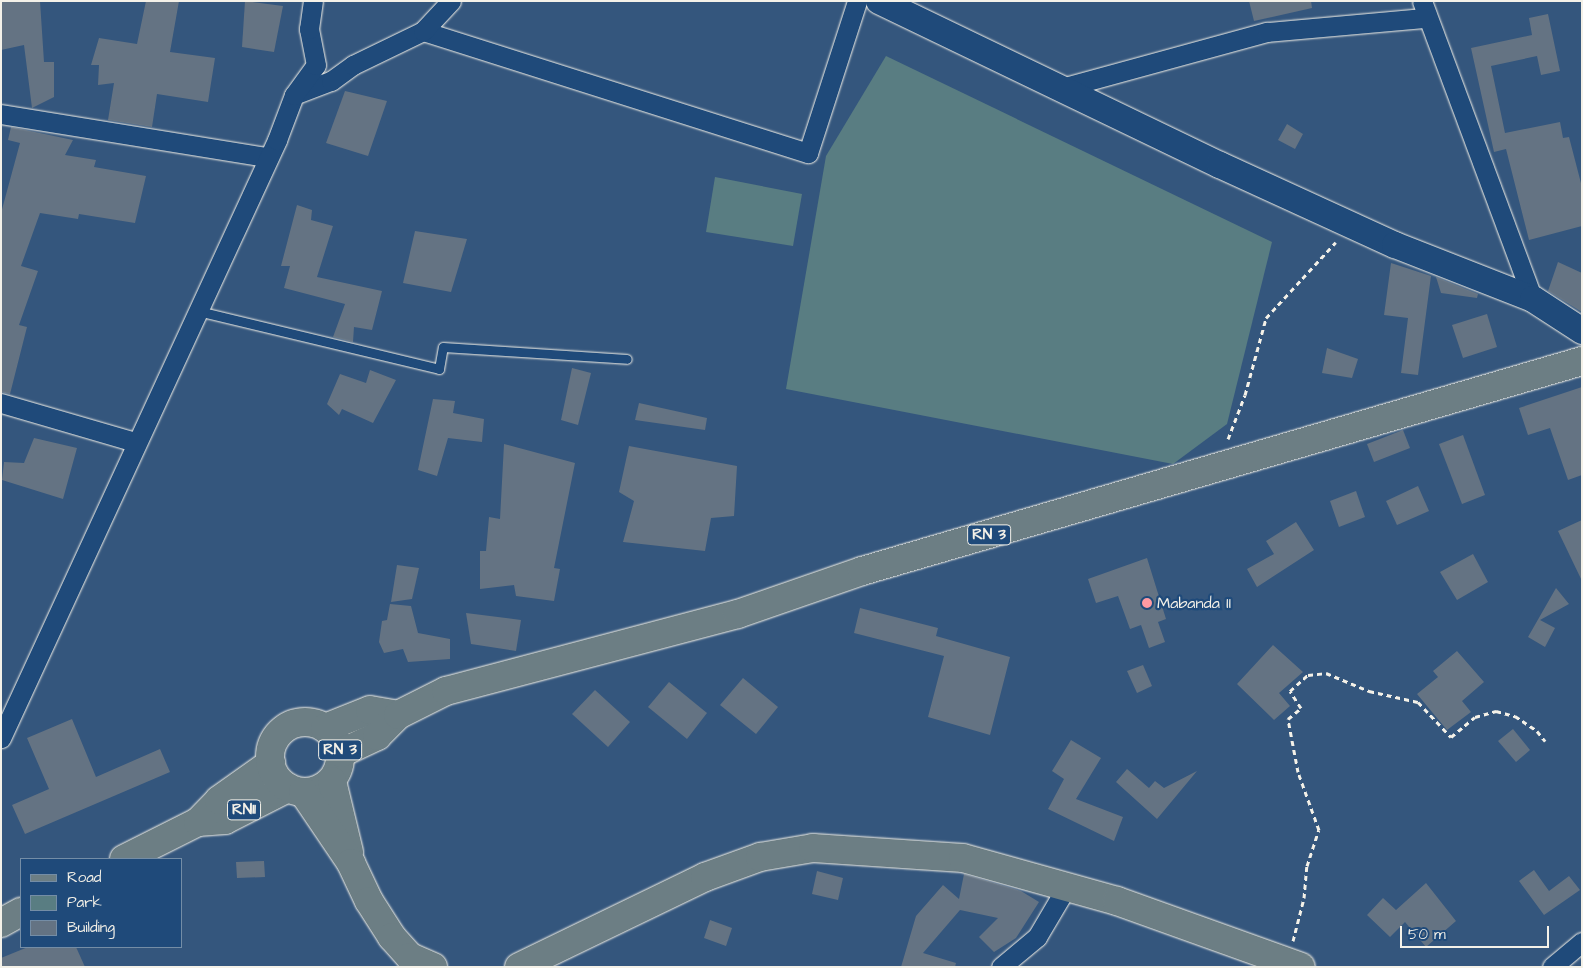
<!DOCTYPE html>
<style>
body{margin:0}
#map{position:relative;width:1583px;height:968px;overflow:hidden;background:#34567d;font-family:"Architects Daughter",sans-serif}
div>[style]{position:absolute}
[style*='--x']{left:calc(var(--x)*1px);top:calc(var(--y)*1px);width:calc(var(--w)*1px);rotate:calc(var(--a)*1deg)}
.green>*{inset:0;background:#597d82}
.building>*{inset:0;background:#647383}
.path>*{height:3px;margin-top:-1.5px;transform-origin:0;background:repeating-linear-gradient(90deg,#f4f1e8 0 5px,transparent 0 9px)}
.roads{filter:drop-shadow(0 0 1px #f4f1e8) drop-shadow(0 0 1px #f4f1e8)}
.lane>*{height:9px;margin:-4.5px;padding:0 4.5px;transform-origin:4.5px;border-radius:4.5px;background:#1f4a7a}
.street>*{height:19px;margin:-9.5px;padding:0 9.5px;transform-origin:9.5px;border-radius:9.5px;background:#1f4a7a}
.secondary>*{height:26px;margin:-13px;padding:0 13px;transform-origin:13px;border-radius:13px;background:#1f4a7a}
.primary>*{height:28px;margin:-14px;padding:0 14px;transform-origin:14px;border-radius:14px;background:#6c7e84}
.highway>*{height:28px;margin:-14px;padding:0 14px;transform-origin:14px;border-radius:14px;background:#6c7e84}
.highway>.ring{margin:-14px;padding:0;box-sizing:content-box;background:none;border:28px solid #6c7e84;border-radius:50%}
.dots>*{width:14px;height:14px;translate:-50% -50%;box-sizing:border-box;border:2px solid #1f4a7a;border-radius:50%}
span{translate:-50% -50%;white-space:nowrap;text-align:center;line-height:1.15;-webkit-text-stroke:4.5px #1f4a7a;paint-order:stroke}
.shield-label span{padding:1px 4px;background:#1f4a7a;border:1px solid;border-radius:4px;-webkit-text-stroke-width:0}
.shield-label{font-size:15px;color:#f4f1e8;font-weight:700}
.poi-label{font-size:16px;color:#f4f1e8}
.left{translate:0 -50%;text-align:left}
.frame{position:absolute;inset:0;border:2px solid #f4f1e8;pointer-events:none}
.legend{position:absolute;left:20px;top:858px;width:162px;height:90px;box-sizing:border-box;background:#1f4a7a;border:1px solid #748da6;margin:0;padding:6px 9px;list-style:none;font-size:15px;color:#f4f1e8}
.legend li{display:flex;align-items:center;gap:10px;height:25px}
.legend b{width:25px;border:1px solid #748da6}
.scale{position:absolute;left:1400px;top:926px;width:149px;height:22px;box-sizing:border-box;border:2px solid #f4f1e8;border-top:0;padding-left:6px;font-size:15px;line-height:18px;white-space:nowrap;color:#f4f1e8;-webkit-text-stroke:4px #1f4a7a;paint-order:stroke}
</style>
<div id="map">
<div class="green">
<i style="clip-path:polygon(886px 56px,1272px 242px,1227px 424px,1173px 464px,786px 389px,826px 156px)"></i>
<i style="clip-path:polygon(715px 177px,802px 194px,793px 246px,706px 232px)"></i>
</div>
<div class="building">
<i style="clip-path:polygon(1px 1px,40px 1px,44px 62px,54px 62px,54px 97px,32px 108px,24px 45px,1px 50px)"></i>
<i style="clip-path:polygon(146px 1px,179px 1px,170px 52px,215px 58px,208px 102px,157px 94px,152px 127px,108px 120px,114px 83px,98px 85px,99px 65px,91px 65px,99px 38px,137px 44px)"></i>
<i style="clip-path:polygon(245px 1px,283px 6px,274px 52px,242px 47px)"></i>
<i style="clip-path:polygon(1249px 1px,1311px 1px,1312px 8px,1254px 21px)"></i>
<i style="clip-path:polygon(1548px 14px,1560px 71px,1541px 75px,1537px 56px,1491px 66px,1505px 133px,1560px 122px,1563px 138px,1569px 137px,1582px 187px,1582px 226px,1529px 240px,1506px 149px,1494px 152px,1471px 48px,1532px 35px,1529px 18px)"></i>
<i style="clip-path:polygon(345px 91px,387px 101px,368px 156px,326px 143px)"></i>
<i style="clip-path:polygon(1287px 124px,1303px 134px,1295px 149px,1278px 140px)"></i>
<i style="clip-path:polygon(11px 127px,73px 140px,65px 155px,96px 160px,94px 167px,146px 176px,135px 223px,79px 214px,78px 219px,40px 213px,21px 266px,38px 271px,19px 325px,27px 327px,10px 394px,1px 392px,1px 213px,20px 143px,8px 140px)"></i>
<i style="clip-path:polygon(297px 205px,312px 210px,311px 220px,333px 226px,317px 277px,382px 291px,372px 330px,354px 327px,353px 342px,333px 337px,345px 304px,284px 288px,290px 266px,281px 266px)"></i>
<i style="clip-path:polygon(415px 231px,467px 239px,451px 292px,403px 283px)"></i>
<i style="clip-path:polygon(1558px 262px,1582px 273px,1582px 312px,1548px 291px)"></i>
<i style="clip-path:polygon(1391px 263px,1431px 276px,1418px 375px,1401px 373px,1408px 318px,1384px 315px)"></i>
<i style="clip-path:polygon(1436px 277px,1478px 294px,1477px 298px,1441px 293px)"></i>
<i style="clip-path:polygon(1487px 314px,1497px 347px,1463px 358px,1452px 325px)"></i>
<i style="clip-path:polygon(1327px 348px,1358px 359px,1352px 378px,1322px 373px)"></i>
<i style="clip-path:polygon(572px 368px,591px 373px,578px 425px,561px 420px)"></i>
<i style="clip-path:polygon(370px 370px,396px 380px,373px 423px,342px 409px,339px 415px,327px 404px,340px 374px,366px 383px)"></i>
<i style="clip-path:polygon(1582px 387px,1582px 475px,1568px 480px,1550px 428px,1528px 435px,1519px 408px)"></i>
<i style="clip-path:polygon(433px 399px,455px 401px,453px 413px,484px 419px,482px 442px,448px 438px,437px 476px,418px 470px)"></i>
<i style="clip-path:polygon(639px 403px,707px 418px,705px 430px,635px 420px)"></i>
<i style="clip-path:polygon(1403px 430px,1410px 448px,1374px 462px,1367px 444px)"></i>
<i style="clip-path:polygon(1463px 435px,1485px 495px,1462px 504px,1439px 444px)"></i>
<i style="clip-path:polygon(34px 438px,77px 448px,63px 499px,2px 480px,4px 462px,24px 463px)"></i>
<i style="clip-path:polygon(504px 444px,575px 463px,554px 568px,560px 569px,554px 601px,516px 596px,514px 585px,480px 589px,480px 551px,486px 551px,489px 517px,500px 519px)"></i>
<i style="clip-path:polygon(629px 446px,737px 466px,734px 516px,711px 518px,705px 551px,623px 542px,634px 501px,619px 492px)"></i>
<i style="clip-path:polygon(1418px 486px,1429px 511px,1397px 525px,1386px 501px)"></i>
<i style="clip-path:polygon(1356px 491px,1365px 517px,1339px 527px,1330px 501px)"></i>
<i style="clip-path:polygon(1582px 520px,1582px 581px,1558px 531px)"></i>
<i style="clip-path:polygon(1296px 522px,1314px 550px,1257px 587px,1247px 569px,1274px 554px,1266px 541px)"></i>
<i style="clip-path:polygon(1473px 554px,1488px 582px,1457px 600px,1440px 572px)"></i>
<i style="clip-path:polygon(1147px 558px,1166px 619px,1158px 622px,1165px 642px,1149px 648px,1141px 625px,1130px 629px,1118px 596px,1096px 603px,1088px 579px)"></i>
<i style="clip-path:polygon(397px 565px,419px 568px,412px 599px,391px 602px)"></i>
<i style="clip-path:polygon(1556px 588px,1569px 604px,1540px 620px,1555px 628px,1545px 647px,1528px 637px)"></i>
<i style="clip-path:polygon(390px 604px,411px 606px,418px 633px,450px 639px,450px 659px,408px 662px,403px 649px,384px 653px,379px 642px,382px 621px,387px 620px)"></i>
<i style="clip-path:polygon(860px 608px,938px 628px,936px 636px,1010px 657px,990px 735px,928px 717px,944px 656px,854px 633px)"></i>
<i style="clip-path:polygon(466px 613px,521px 620px,516px 651px,471px 644px)"></i>
<i style="clip-path:polygon(1273px 645px,1303px 672px,1279px 693px,1290px 706px,1274px 720px,1237px 684px)"></i>
<i style="clip-path:polygon(1457px 651px,1484px 682px,1462px 701px,1471px 712px,1447px 730px,1417px 694px,1438px 677px,1433px 671px)"></i>
<i style="clip-path:polygon(1143px 665px,1152px 686px,1137px 693px,1127px 671px)"></i>
<i style="clip-path:polygon(743px 678px,778px 707px,756px 734px,720px 705px)"></i>
<i style="clip-path:polygon(669px 682px,707px 713px,687px 739px,648px 707px)"></i>
<i style="clip-path:polygon(595px 690px,630px 722px,608px 747px,572px 714px)"></i>
<i style="clip-path:polygon(72px 719px,96px 777px,160px 749px,170px 772px,25px 834px,12px 805px,49px 789px,27px 738px)"></i>
<i style="clip-path:polygon(1513px 729px,1530px 750px,1516px 762px,1498px 741px)"></i>
<i style="clip-path:polygon(1071px 740px,1101px 758px,1076px 799px,1123px 817px,1114px 841px,1048px 809px,1064px 779px,1052px 771px)"></i>
<i style="clip-path:polygon(1127px 769px,1149px 788px,1155px 781px,1164px 788px,1197px 771px,1157px 819px,1116px 782px)"></i>
<i style="clip-path:polygon(264px 861px,265px 877px,237px 878px,236px 862px)"></i>
<i style="clip-path:polygon(1534px 870px,1549px 891px,1569px 876px,1580px 890px,1544px 915px,1519px 881px)"></i>
<i style="clip-path:polygon(817px 871px,843px 878px,838px 900px,812px 894px)"></i>
<i style="clip-path:polygon(964px 874px,1021px 891px,1039px 902px,1016px 938px,994px 952px,979px 937px,998px 918px,960px 910px,923px 953px,956px 963px,955px 967px,901px 967px,916px 916px,943px 885px,959px 899px)"></i>
<i style="clip-path:polygon(1426px 883px,1456px 921px,1426px 947px,1405px 922px,1390px 937px,1367px 915px,1383px 898px,1396px 910px)"></i>
<i style="clip-path:polygon(710px 920px,732px 928px,726px 946px,704px 938px)"></i>
<i style="clip-path:polygon(28px 947px,76px 947px,85px 967px,1px 967px,1px 958px)"></i>
</div>
<div class="path">
<i style="--x:1228;--y:439;--w:47;--a:-68.9"></i>
<i style="--x:1245;--y:395;--w:80;--a:-74.7"></i>
<i style="--x:1266;--y:318;--w:103;--a:-47.4"></i>
<i style="--x:1293;--y:941;--w:44;--a:-75.7"></i>
<i style="--x:1304;--y:898;--w:32;--a:-85"></i>
<i style="--x:1307;--y:866;--w:38;--a:-72"></i>
<i style="--x:1319;--y:830;--w:62;--a:-109.9"></i>
<i style="--x:1298;--y:772;--w:54;--a:-100.7"></i>
<i style="--x:1288;--y:719;--w:17;--a:-40"></i>
<i style="--x:1301;--y:708;--w:20;--a:-123"></i>
<i style="--x:1290;--y:691;--w:24;--a:-42"></i>
<i style="--x:1308;--y:675;--w:18;--a:-6"></i>
<i style="--x:1326;--y:673;--w:47;--a:22.7"></i>
<i style="--x:1369;--y:691;--w:50;--a:12.7"></i>
<i style="--x:1418;--y:702;--w:48;--a:46.7"></i>
<i style="--x:1451;--y:737;--w:31;--a:-40"></i>
<i style="--x:1475;--y:717;--w:22;--a:-16"></i>
<i style="--x:1496;--y:711;--w:20;--a:15"></i>
<i style="--x:1515;--y:716;--w:27;--a:34"></i>
<i style="--x:1537;--y:731;--w:13;--a:51"></i>
</div>
<div class="roads">
<div class="lane">
<i style="--x:198;--y:311;--w:248;--a:13.5"></i>
<i style="--x:439;--y:369;--w:22;--a:-80"></i>
<i style="--x:443;--y:347;--w:184;--a:3.7"></i>
</div>
<div class="street">
<i style="--x:1422;--y:1;--w:318;--a:69.6"></i>
<i style="--x:423;--y:31;--w:404;--a:17.6"></i>
<i style="--x:808;--y:153;--w:160;--a:-72.1"></i>
<i style="--x:1058;--y:89;--w:217;--a:-15.3"></i>
<i style="--x:1267;--y:32;--w:159;--a:-5.1"></i>
<i style="--x:294;--y:95;--w:40;--a:-21"></i>
<i style="--x:331;--y:81;--w:27;--a:-36"></i>
<i style="--x:353;--y:65;--w:78;--a:-25.9"></i>
<i style="--x:423;--y:31;--w:41;--a:-47"></i>
<i style="--x:1;--y:114;--w:269;--a:9.2"></i>
<i style="--x:1;--y:403;--w:140;--a:16.2"></i>
<i style="--x:1;--y:738;--w:659;--a:-65.22"></i>
<i style="--x:277;--y:140;--w:48;--a:-69.3"></i>
<i style="--x:294;--y:95;--w:37;--a:-54"></i>
<i style="--x:316;--y:65;--w:37;--a:-101"></i>
<i style="--x:309;--y:29;--w:28;--a:-82"></i>
<i style="--x:1001;--y:967;--w:47;--a:-39.8"></i>
<i style="--x:1037;--y:937;--w:57;--a:-59.4"></i>
<i style="--x:1552;--y:967;--w:39;--a:-40"></i>
</div>
<div class="secondary">
<i style="--x:879;--y:1;--w:378;--a:25.7"></i>
<i style="--x:1220;--y:165;--w:192;--a:24.6"></i>
<i style="--x:1395;--y:245;--w:148;--a:21.4"></i>
<i style="--x:1533;--y:299;--w:59;--a:33.1"></i>
</div>
<div class="primary">
<i style="--x:198;--y:822;--w:27;--a:-4"></i>
<i style="--x:225;--y:820;--w:71;--a:-26.9"></i>
<i style="--x:124;--y:859;--w:83;--a:-26.6"></i>
<i style="--x:198;--y:822;--w:30;--a:-46"></i>
<i style="--x:219;--y:800;--w:64;--a:-35.4"></i>
<i style="--x:1;--y:923;--w:23;--a:-29"></i>
</div>
<div class="highway">
<i class="ring" style="left:270px;top:722px;width:42px;height:42px"></i>
<i style="--x:325;--y:728;--w:48;--a:-21.8"></i>
<i style="--x:370;--y:710;--w:28;--a:10"></i>
<i style="--x:341;--y:753;--w:40;--a:-25"></i>
<i style="--x:377;--y:736;--w:30;--a:-45"></i>
<i style="--x:398;--y:715;--w:54;--a:-26.6"></i>
<i style="--x:446;--y:691;--w:302;--a:-14.8"></i>
<i style="--x:738;--y:614;--w:131;--a:-19.1"></i>
<i style="--x:862;--y:571;--w:750;--a:-16.26"></i>
<i style="--x:332;--y:781;--w:73;--a:76.5"></i>
<i style="--x:303;--y:792;--w:86;--a:55.9"></i>
<i style="--x:351;--y:863;--w:42;--a:64.7"></i>
<i style="--x:369;--y:901;--w:43;--a:57.4"></i>
<i style="--x:392;--y:937;--w:27;--a:48"></i>
<i style="--x:410;--y:957;--w:25;--a:23"></i>
<i style="--x:519;--y:967;--w:207;--a:-25.8"></i>
<i style="--x:705;--y:877;--w:59;--a:-20"></i>
<i style="--x:760;--y:857;--w:54;--a:-9.6"></i>
<i style="--x:813;--y:848;--w:150;--a:3.8"></i>
<i style="--x:963;--y:858;--w:160;--a:15.6"></i>
<i style="--x:1117;--y:901;--w:195;--a:19.7"></i>
</div>
</div>
<div class="dots">
<i style="left:1147px;top:603px;background:#ff9aa2"></i>
</div>
<div class="shield-label">
<span style="left:989px;top:535px">RN 3</span>
<span style="left:340px;top:750px">RN 3</span>
<span style="left:244px;top:810px">RN11</span>
</div>
<div class="poi-label">
<span class="left" style="left:1157px;top:603px">Mabanda II</span>
</div>
<div class="frame"></div>
<ul class="legend">
<li><b style="height:6px;background:#6c7e84"></b>Road</li>
<li><b style="height:14px;background:#597d82"></b>Park</li>
<li><b style="height:14px;background:#647383"></b>Building</li>
</ul>
<div class="scale">50 m</div>
</div>
